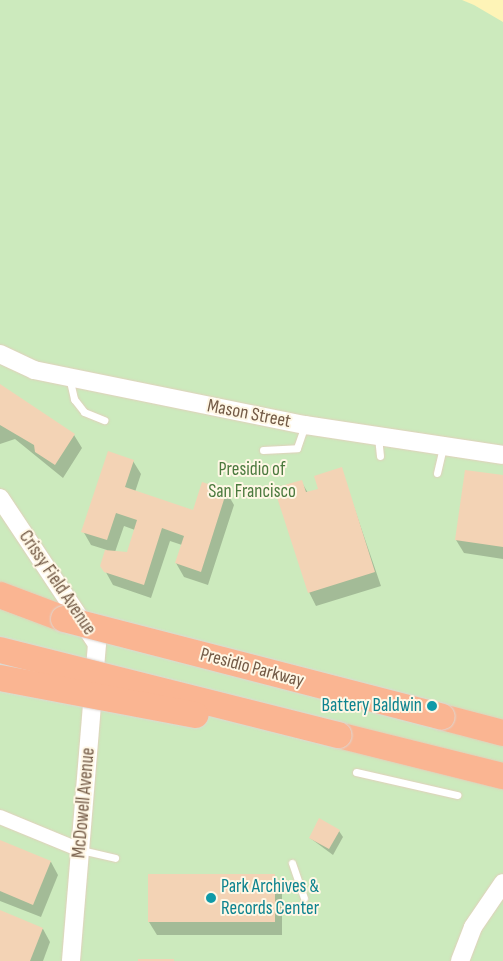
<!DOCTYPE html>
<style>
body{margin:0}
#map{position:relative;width:503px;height:961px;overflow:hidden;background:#fdf3de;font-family:"Sofia Sans Condensed",sans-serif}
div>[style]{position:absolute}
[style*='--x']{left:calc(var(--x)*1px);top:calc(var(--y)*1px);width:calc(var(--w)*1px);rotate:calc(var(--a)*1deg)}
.green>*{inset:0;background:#cceabd}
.sand>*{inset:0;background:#fef4b7}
.shadow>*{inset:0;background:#0003}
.building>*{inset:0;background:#f3d3b5}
.roads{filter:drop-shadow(0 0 1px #e1d0bb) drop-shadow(0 0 1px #e1d0bb)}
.service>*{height:7px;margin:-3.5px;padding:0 3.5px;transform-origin:3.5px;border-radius:3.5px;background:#fff}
.minor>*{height:14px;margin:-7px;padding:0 7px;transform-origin:7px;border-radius:7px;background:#fff}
.tertiary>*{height:18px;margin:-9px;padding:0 9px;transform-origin:9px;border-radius:9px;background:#fff}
.motorway>*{height:26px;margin:-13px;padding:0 13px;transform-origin:13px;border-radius:13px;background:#fab592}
.bridges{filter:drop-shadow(0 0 1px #ddd7d3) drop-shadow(0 0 1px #ddd7d3)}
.motorway-bridge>*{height:26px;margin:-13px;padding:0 13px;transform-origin:13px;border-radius:13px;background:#fab592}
.dots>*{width:14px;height:14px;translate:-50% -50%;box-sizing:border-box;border:2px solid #fff7e5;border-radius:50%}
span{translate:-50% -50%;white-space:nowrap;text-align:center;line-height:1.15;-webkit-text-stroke:4px #fff7e5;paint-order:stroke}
.street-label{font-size:19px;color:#735a46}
.park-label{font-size:19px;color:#4b7a3e}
.culture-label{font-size:19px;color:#0d838f}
.right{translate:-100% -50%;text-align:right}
.left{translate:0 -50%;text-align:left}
</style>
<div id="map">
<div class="green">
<i style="clip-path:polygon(0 0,503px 0,503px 961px,0 961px)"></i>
</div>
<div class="sand">
<i style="clip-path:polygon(462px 0,503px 0,503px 22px,474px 5px)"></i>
</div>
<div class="shadow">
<i style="clip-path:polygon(0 388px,74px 435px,82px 448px,63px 478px,15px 439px,0 444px)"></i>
<i style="clip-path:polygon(evenodd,133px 461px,141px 474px,135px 492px,194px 511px,226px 491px,234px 505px,208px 585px,184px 577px,176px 563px,182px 545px,170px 541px,151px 598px,113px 585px,102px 565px,107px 550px,91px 545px,83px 531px,133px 461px,124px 526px,135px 530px,128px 554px,115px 552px,124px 526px)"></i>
<i style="clip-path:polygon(341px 469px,381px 586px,316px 606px,309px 592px,301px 481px,308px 493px,320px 489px)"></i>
<i style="clip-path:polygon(503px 477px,503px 559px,464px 553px,456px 540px)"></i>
<i style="clip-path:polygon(339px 831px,343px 837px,333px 855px,310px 838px)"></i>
<i style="clip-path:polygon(0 841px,51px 862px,58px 875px,41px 917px,0 901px)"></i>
<i style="clip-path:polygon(274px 875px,282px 888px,282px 935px,157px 935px,149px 922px)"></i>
<i style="clip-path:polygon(0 912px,43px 929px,50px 942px,43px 961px,0 961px)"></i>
</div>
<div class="building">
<i style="clip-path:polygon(0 384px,75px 434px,55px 465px,35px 452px,34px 445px,0 425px)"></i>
<i style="clip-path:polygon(108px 451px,134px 460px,125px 487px,193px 510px,202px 482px,227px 490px,201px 572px,175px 563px,184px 536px,162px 528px,144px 585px,104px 572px,100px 566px,105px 550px,127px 552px,137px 520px,116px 513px,107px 540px,81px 532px)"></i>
<i style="clip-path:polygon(342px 467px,375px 572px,308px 593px,274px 488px,302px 480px,306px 492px,318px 489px,314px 476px)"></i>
<i style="clip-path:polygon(465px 470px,503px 475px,503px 547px,455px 540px)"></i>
<i style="clip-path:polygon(319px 818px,340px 830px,329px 849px,309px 838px)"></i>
<i style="clip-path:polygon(0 840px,51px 861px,33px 905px,0 891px)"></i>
<i style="clip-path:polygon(148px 874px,275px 874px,275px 922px,148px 922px)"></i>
<i style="clip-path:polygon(0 910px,43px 928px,30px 961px,0 961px)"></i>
<i style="clip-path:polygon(138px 959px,174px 959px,174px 961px,138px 961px)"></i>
</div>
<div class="roads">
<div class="service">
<i style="--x:69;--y:377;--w:23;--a:77"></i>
<i style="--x:74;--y:399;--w:16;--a:52"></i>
<i style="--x:84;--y:412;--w:22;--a:22"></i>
<i style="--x:378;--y:437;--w:19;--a:84"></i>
<i style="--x:263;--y:450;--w:34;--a:-3"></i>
<i style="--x:297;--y:448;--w:24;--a:-71"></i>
<i style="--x:437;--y:473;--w:27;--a:-77"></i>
<i style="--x:356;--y:772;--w:104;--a:12.8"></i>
<i style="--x:81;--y:850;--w:35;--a:13"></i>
<i style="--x:292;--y:863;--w:37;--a:71"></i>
</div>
<div class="minor">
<i style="--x:0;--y:817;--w:87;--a:22.4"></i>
</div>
<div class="tertiary">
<i style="--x:0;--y:354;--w:38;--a:25"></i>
<i style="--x:34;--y:370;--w:277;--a:11.5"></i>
<i style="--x:305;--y:425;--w:200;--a:8.6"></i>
<i style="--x:0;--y:498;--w:175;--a:56.4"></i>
<i style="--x:97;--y:644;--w:318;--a:94.7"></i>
<i style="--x:460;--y:961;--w:36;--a:-69"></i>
<i style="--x:473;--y:927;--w:53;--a:-55.7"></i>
</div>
<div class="motorway">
<i style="--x:0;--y:595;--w:68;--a:20.6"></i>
<i style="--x:442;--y:717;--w:63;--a:14.7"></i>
<i style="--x:338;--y:735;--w:170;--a:14"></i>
</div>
</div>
<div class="bridges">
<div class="motorway-bridge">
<i style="--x:64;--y:619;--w:390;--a:14.5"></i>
<i style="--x:0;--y:650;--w:349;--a:14.1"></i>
<i style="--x:0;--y:678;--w:199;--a:10.7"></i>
</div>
</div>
<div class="dots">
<i style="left:432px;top:706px;background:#0f9aa8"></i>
<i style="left:211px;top:898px;background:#0f9aa8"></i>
</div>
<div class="street-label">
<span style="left:249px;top:414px;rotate:11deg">Mason Street</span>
<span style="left:57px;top:583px;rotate:56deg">Crissy Field Avenue</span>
<span style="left:252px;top:668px;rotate:15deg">Presidio Parkway</span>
<span style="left:84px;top:803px;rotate:-85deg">McDowell Avenue</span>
</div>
<div class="park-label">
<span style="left:252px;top:481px">Presidio of<br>San Francisco</span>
</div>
<div class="culture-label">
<span class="right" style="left:422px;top:706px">Battery Baldwin</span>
<span class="left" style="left:221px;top:898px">Park Archives &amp;<br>Records Center</span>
</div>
</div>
